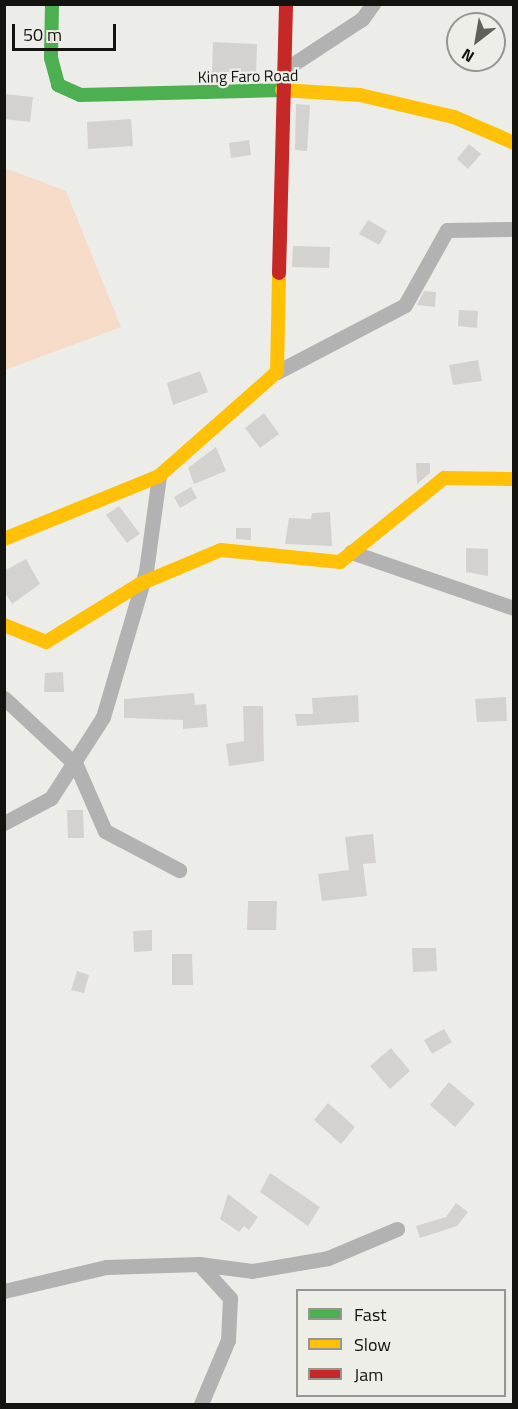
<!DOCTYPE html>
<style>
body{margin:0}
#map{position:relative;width:518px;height:1409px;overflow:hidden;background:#ecede8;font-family:"Titillium Web",sans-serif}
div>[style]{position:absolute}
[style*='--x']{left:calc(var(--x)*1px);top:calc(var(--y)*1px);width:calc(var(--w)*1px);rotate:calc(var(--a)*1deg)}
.green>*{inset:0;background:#f6dbc9}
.building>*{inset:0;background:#d3d2cf}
.street>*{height:15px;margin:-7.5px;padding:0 7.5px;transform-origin:7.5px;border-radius:7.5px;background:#b1b2b1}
.fast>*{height:14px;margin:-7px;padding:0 7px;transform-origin:7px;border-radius:7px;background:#4caf50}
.slow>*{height:14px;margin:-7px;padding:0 7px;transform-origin:7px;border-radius:7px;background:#ffc107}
.jam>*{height:14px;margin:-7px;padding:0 7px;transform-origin:7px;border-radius:7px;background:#c62828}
span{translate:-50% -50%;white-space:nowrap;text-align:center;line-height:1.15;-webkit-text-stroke:4.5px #edeee7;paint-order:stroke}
.street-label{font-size:16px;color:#131310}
.frame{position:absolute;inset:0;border:6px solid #131310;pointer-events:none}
.legend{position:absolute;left:296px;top:1289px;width:210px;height:108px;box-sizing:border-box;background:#edeee7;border:2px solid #969691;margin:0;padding:8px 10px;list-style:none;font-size:18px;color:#131310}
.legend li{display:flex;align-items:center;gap:12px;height:30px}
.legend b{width:30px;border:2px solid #969691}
.north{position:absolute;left:446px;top:12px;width:60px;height:60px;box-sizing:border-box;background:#edeee7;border:2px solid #969691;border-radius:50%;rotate:211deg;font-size:16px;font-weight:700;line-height:24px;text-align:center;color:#131310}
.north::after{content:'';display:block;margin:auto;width:21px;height:27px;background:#5f5f5c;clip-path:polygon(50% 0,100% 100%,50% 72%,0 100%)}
.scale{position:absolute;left:12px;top:24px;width:104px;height:27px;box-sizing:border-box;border:3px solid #131310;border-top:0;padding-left:8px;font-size:18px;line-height:21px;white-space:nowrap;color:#131310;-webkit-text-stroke:4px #edeee7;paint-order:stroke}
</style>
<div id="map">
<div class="green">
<i style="clip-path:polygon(5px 168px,66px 191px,121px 327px,5px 370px)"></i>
</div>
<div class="building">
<i style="clip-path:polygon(213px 42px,257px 44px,256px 74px,212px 73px)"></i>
<i style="clip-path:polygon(4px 94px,33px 97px,30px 122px,4px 119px)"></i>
<i style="clip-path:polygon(296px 104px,310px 105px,307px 151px,295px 150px)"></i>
<i style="clip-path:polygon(131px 119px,133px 146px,88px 149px,87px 122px)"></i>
<i style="clip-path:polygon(249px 140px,251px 155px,231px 158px,229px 143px)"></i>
<i style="clip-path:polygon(469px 144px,481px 154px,468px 169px,457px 159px)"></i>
<i style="clip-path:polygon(368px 220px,387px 231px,379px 245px,359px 234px)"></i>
<i style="clip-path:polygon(293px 246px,330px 247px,329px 268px,292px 267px)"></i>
<i style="clip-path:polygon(424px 291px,436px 292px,435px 307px,417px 305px)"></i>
<i style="clip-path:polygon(459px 310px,478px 311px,477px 328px,458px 326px)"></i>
<i style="clip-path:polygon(478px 360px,482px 381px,453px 385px,449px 365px)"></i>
<i style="clip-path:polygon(200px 371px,208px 392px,173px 405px,167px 383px)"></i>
<i style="clip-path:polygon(264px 413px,279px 434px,260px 448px,245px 428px)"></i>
<i style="clip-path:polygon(216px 447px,226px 471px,194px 484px,188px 468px)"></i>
<i style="clip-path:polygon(416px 463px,430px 463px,430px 473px,417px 484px)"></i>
<i style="clip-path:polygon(191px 487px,197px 498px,180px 508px,174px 497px)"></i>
<i style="clip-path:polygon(119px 506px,140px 534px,127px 543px,106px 515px)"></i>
<i style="clip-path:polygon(330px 512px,332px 546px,285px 544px,289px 518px,311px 519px,312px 513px)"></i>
<i style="clip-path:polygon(236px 528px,251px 528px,251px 540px,236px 539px)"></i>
<i style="clip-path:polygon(466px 548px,488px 549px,488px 576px,466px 572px)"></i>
<i style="clip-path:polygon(26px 559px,40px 584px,12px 604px,4px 591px,4px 571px)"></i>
<i style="clip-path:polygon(63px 672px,64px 692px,44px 692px,45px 673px)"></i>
<i style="clip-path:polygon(194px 693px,195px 705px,206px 704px,208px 727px,183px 729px,183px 720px,124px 718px,124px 699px)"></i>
<i style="clip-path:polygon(358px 695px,359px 722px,297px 726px,295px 714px,313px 714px,312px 698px)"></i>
<i style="clip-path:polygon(506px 697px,507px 721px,477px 722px,475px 699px)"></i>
<i style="clip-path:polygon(243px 706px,263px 706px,264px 761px,229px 766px,226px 744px,244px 741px)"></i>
<i style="clip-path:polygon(67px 810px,83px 810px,84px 838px,68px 838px)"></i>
<i style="clip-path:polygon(373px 834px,376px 863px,363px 864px,367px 896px,322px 901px,318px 874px,349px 870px,345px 837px)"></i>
<i style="clip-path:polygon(248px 901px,277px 901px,276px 930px,247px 930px)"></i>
<i style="clip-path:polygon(152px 930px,152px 951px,134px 952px,133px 931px)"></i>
<i style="clip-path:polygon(412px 948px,436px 948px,437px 971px,413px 972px)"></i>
<i style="clip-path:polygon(172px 954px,192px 954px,193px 985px,172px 985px)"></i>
<i style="clip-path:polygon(77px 971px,89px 975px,84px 993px,71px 990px)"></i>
<i style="clip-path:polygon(444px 1029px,452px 1042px,432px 1054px,424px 1040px)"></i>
<i style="clip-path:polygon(391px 1048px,410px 1071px,390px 1089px,370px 1066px)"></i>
<i style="clip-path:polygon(449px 1082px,475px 1104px,455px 1127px,430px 1105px)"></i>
<i style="clip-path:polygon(328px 1103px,355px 1127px,341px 1144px,314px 1120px)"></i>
<i style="clip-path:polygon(270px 1173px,320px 1207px,308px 1226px,260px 1192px)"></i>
<i style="clip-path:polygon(228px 1194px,258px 1217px,249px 1230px,244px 1226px,239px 1232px,220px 1219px)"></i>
<i style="clip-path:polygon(456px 1203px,468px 1212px,457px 1226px,420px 1238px,416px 1226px,446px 1217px)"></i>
</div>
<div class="street">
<i style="--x:284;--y:70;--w:93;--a:-33.2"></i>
<i style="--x:362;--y:19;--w:19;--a:-54"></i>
<i style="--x:277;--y:372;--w:144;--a:-27.6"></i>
<i style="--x:405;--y:305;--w:86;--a:-60.8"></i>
<i style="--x:447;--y:230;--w:67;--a:-0.9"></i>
<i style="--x:351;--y:552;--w:172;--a:19"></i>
<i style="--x:4;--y:698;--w:98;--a:42.9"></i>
<i style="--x:76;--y:765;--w:72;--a:66.3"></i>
<i style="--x:105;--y:831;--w:84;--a:27.8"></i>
<i style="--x:4;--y:823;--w:53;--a:-28"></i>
<i style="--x:51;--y:798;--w:96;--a:-57.3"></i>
<i style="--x:103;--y:717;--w:152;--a:-73.6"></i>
<i style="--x:146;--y:571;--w:96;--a:-82.2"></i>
<i style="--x:199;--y:1264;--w:53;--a:7.5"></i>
<i style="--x:252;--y:1271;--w:77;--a:-9.7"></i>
<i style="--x:328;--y:1258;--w:75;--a:-22.8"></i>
<i style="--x:4;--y:1291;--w:105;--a:-13.2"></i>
<i style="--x:106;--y:1267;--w:93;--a:-1.8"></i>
<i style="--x:199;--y:1264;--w:46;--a:47.6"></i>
<i style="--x:230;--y:1298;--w:42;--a:92.7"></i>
<i style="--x:228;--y:1340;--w:69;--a:112.9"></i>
</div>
<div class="fast">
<i style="--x:52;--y:4;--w:54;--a:91.1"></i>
<i style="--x:51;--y:58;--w:28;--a:75"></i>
<i style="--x:58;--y:85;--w:24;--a:24"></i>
<i style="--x:80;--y:95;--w:202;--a:-1.4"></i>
</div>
<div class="slow">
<i style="--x:282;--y:90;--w:78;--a:3.7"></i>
<i style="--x:360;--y:95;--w:97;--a:13.2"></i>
<i style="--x:454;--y:117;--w:65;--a:23.4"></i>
<i style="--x:4;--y:539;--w:167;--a:-22.1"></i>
<i style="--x:159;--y:476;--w:157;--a:-41.4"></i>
<i style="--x:277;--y:372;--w:99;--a:-88.8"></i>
<i style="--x:4;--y:625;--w:45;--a:22"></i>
<i style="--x:46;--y:642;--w:110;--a:-31.7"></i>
<i style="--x:140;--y:584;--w:88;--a:-22.8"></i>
<i style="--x:221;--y:550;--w:120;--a:5.8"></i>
<i style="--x:340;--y:562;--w:134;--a:-38.9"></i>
<i style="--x:444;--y:478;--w:70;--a:0.8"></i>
</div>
<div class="jam">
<i style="--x:279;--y:273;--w:269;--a:-88.5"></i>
</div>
<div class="street-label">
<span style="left:248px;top:76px;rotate:-1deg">King Faro Road</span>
</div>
<div class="frame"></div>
<ul class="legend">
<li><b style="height:8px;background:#4caf50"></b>Fast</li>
<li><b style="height:8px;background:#ffc107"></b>Slow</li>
<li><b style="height:8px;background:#c62828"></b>Jam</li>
</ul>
<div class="north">N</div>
<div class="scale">50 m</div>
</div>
